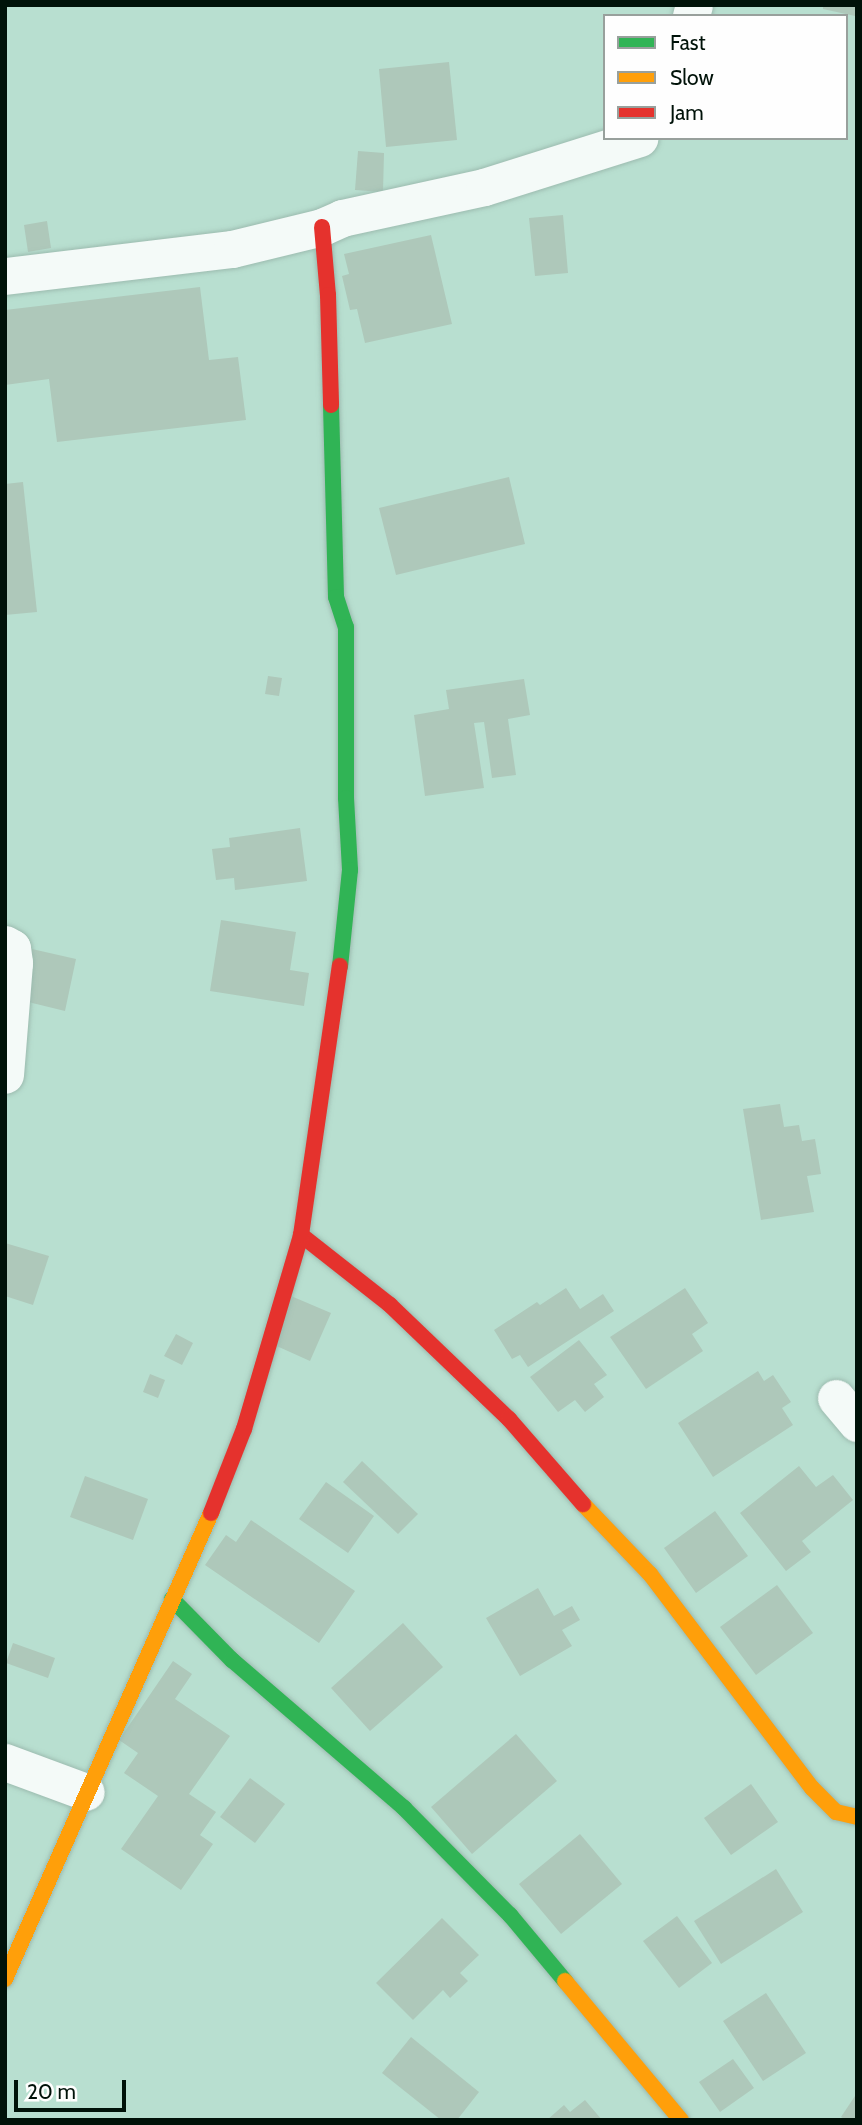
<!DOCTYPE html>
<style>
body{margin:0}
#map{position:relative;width:862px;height:2125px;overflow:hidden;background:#b8dfd0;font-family:Cabin,sans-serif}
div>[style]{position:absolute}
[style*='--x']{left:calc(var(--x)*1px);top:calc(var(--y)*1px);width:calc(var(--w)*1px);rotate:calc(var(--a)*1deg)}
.building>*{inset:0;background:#aec8ba}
.roads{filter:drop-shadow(0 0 2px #9cbbaf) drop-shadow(0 0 2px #9cbbaf)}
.street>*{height:37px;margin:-18.5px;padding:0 18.5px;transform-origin:18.5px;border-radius:18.5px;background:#f4faf8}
.fast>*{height:16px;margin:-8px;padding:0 8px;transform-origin:8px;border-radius:8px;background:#30b455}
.slow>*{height:16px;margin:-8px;padding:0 8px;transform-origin:8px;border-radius:8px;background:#ff9f0a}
.jam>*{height:16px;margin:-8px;padding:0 8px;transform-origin:8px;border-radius:8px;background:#e5322d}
span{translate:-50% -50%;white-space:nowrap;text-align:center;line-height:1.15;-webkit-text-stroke:7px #fefefe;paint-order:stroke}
.frame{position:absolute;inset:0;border:7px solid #001209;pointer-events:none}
.legend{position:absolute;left:603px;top:14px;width:245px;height:126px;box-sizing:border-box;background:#fefefe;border:2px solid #98a09c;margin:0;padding:9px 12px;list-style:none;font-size:21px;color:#001209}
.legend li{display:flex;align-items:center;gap:14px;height:35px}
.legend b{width:35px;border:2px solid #98a09c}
.scale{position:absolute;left:14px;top:2080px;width:112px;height:32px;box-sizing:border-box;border:4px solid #001209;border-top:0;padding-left:9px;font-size:21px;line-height:24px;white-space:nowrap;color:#001209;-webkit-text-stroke:5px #fefefe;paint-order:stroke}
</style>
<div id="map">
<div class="building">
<i style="clip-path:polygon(823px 5px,857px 5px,855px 16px,823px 9px)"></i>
<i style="clip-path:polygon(449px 62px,457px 140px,386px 147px,379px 69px)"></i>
<i style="clip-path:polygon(358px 151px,384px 153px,383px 192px,355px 190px)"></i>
<i style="clip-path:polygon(563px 215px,568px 273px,535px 276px,529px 218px)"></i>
<i style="clip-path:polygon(47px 221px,51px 248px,28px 252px,24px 225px)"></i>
<i style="clip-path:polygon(431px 235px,452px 324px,365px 343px,357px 309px,350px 310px,342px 276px,349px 274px,344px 254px)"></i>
<i style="clip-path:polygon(200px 287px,209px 360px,238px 357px,246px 420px,57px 442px,49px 379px,5px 385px,5px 310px)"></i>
<i style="clip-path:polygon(509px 477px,525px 544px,396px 575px,379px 508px)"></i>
<i style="clip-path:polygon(23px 482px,37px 612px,5px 615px,5px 484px)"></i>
<i style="clip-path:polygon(268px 676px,282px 678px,279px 696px,265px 694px)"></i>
<i style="clip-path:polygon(524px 679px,530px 715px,508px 719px,516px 775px,492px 778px,484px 722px,474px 723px,484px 788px,425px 796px,414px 715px,449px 709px,446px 690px)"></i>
<i style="clip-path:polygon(300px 828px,307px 881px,235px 890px,234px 878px,216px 880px,212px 849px,230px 847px,229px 838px)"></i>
<i style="clip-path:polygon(221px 920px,296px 932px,290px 970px,309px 973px,304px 1006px,210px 991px)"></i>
<i style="clip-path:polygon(32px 949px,76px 959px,65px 1011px,20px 1000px)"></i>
<i style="clip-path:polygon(780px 1104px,784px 1127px,799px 1125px,802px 1141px,815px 1139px,821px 1174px,807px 1176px,814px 1212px,761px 1220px,743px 1109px)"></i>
<i style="clip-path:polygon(5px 1243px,49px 1256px,33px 1305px,5px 1296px)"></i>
<i style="clip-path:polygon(566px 1288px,580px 1309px,603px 1294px,614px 1311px,528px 1367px,520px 1355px,512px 1359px,494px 1330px,537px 1302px,540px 1305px)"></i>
<i style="clip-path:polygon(685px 1288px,708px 1323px,692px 1334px,703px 1351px,646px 1389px,610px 1337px)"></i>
<i style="clip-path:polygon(291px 1296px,331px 1313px,310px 1361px,270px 1343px)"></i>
<i style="clip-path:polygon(176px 1334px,193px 1343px,182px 1365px,164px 1356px)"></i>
<i style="clip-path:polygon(579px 1340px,607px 1375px,594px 1384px,604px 1397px,585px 1412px,575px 1400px,558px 1412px,530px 1377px)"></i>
<i style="clip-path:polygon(758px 1371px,764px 1381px,773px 1375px,791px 1402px,782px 1408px,793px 1425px,713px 1477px,678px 1423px)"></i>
<i style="clip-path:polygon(150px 1374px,165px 1380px,158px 1398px,143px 1392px)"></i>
<i style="clip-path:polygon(362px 1461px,418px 1514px,398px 1534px,343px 1482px)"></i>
<i style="clip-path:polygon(799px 1466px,816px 1487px,833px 1475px,853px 1500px,802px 1541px,811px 1552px,786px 1571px,740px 1513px)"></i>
<i style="clip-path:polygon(85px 1476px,148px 1499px,133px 1540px,70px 1517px)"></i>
<i style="clip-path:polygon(326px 1482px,374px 1516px,348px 1553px,299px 1519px)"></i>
<i style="clip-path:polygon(715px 1511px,748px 1556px,696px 1593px,664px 1548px)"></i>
<i style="clip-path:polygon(251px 1520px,355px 1591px,319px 1643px,205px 1565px,226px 1535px,236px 1542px)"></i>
<i style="clip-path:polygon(777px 1585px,813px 1633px,756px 1675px,720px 1627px)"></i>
<i style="clip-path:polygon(538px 1588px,554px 1616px,572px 1606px,580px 1620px,562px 1630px,572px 1646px,520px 1676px,486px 1618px)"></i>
<i style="clip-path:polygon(403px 1623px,443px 1667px,370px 1731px,331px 1688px)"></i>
<i style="clip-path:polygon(13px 1643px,55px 1658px,48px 1678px,6px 1663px)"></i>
<i style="clip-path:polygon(173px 1661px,192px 1674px,175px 1699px,230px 1736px,189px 1794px,216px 1812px,200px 1835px,213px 1844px,181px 1890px,121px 1849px,158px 1796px,124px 1773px,138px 1753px,119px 1740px)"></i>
<i style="clip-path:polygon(516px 1734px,557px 1781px,472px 1854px,431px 1807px)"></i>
<i style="clip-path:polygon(250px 1778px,285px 1804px,255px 1843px,220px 1817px)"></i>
<i style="clip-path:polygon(751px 1784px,778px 1822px,731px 1855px,704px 1818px)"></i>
<i style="clip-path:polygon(580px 1834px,622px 1884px,561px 1934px,519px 1884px)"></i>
<i style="clip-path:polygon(776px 1869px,803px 1912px,721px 1964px,694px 1921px)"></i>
<i style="clip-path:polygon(677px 1916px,712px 1963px,679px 1988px,643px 1941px)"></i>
<i style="clip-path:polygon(442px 1918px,479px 1955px,460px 1973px,468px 1981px,450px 1998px,443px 1990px,413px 2020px,376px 1983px)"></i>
<i style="clip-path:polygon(766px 1993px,806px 2053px,763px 2081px,723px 2021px)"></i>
<i style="clip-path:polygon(411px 2037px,479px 2092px,457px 2120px,441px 2120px,382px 2073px)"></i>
<i style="clip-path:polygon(733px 2059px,754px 2088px,720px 2112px,699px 2082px)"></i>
<i style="clip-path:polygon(857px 2093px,857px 2120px,846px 2120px,841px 2117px)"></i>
<i style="clip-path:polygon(585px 2100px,602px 2120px,547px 2120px,564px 2105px,570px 2112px)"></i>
</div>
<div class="roads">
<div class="street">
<i style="--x:691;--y:16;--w:11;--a:-75"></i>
<i style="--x:5;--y:276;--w:229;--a:-6.8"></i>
<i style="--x:232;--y:249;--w:93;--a:-13.7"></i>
<i style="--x:322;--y:227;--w:22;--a:-24"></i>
<i style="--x:342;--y:218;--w:145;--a:-12.3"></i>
<i style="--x:484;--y:187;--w:163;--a:-17.5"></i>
<i style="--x:5;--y:944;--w:8;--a:30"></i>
<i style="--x:12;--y:948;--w:15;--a:82"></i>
<i style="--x:14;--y:963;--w:112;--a:94.6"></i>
<i style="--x:836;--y:1398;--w:33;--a:50"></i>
<i style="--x:5;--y:1762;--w:86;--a:20.3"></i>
</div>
<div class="fast">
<i style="--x:331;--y:405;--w:192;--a:88.5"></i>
<i style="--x:336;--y:597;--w:32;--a:72"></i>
<i style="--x:346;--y:627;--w:171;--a:90"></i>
<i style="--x:346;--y:798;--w:72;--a:86.8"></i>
<i style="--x:350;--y:870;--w:97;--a:95.9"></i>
<i style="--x:172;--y:1599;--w:86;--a:45.5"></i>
<i style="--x:232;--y:1660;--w:227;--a:40.7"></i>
<i style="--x:404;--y:1808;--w:151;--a:45.3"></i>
<i style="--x:510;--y:1915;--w:86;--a:50.2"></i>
</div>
<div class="slow">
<i style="--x:583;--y:1504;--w:97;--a:46.3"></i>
<i style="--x:650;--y:1574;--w:268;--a:52.9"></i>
<i style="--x:812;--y:1788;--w:34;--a:45"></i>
<i style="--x:836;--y:1812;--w:22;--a:13"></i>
<i style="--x:5;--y:1979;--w:510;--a:-66.15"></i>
<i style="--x:565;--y:1981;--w:181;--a:50.2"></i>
</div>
<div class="jam">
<i style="--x:322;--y:227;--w:68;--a:85"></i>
<i style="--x:328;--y:295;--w:110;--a:88.4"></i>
<i style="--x:301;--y:1235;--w:113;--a:38.2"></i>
<i style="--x:390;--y:1305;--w:165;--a:43.8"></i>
<i style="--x:509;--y:1419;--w:113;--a:49"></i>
<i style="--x:211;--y:1513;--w:90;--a:-68.6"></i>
<i style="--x:244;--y:1429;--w:202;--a:-73.6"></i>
<i style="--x:301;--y:1235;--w:272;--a:-81.8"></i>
</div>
</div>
<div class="frame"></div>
<ul class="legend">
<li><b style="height:9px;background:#30b455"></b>Fast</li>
<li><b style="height:9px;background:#ff9f0a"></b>Slow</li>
<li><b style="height:9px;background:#e5322d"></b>Jam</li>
</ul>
<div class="scale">20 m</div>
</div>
